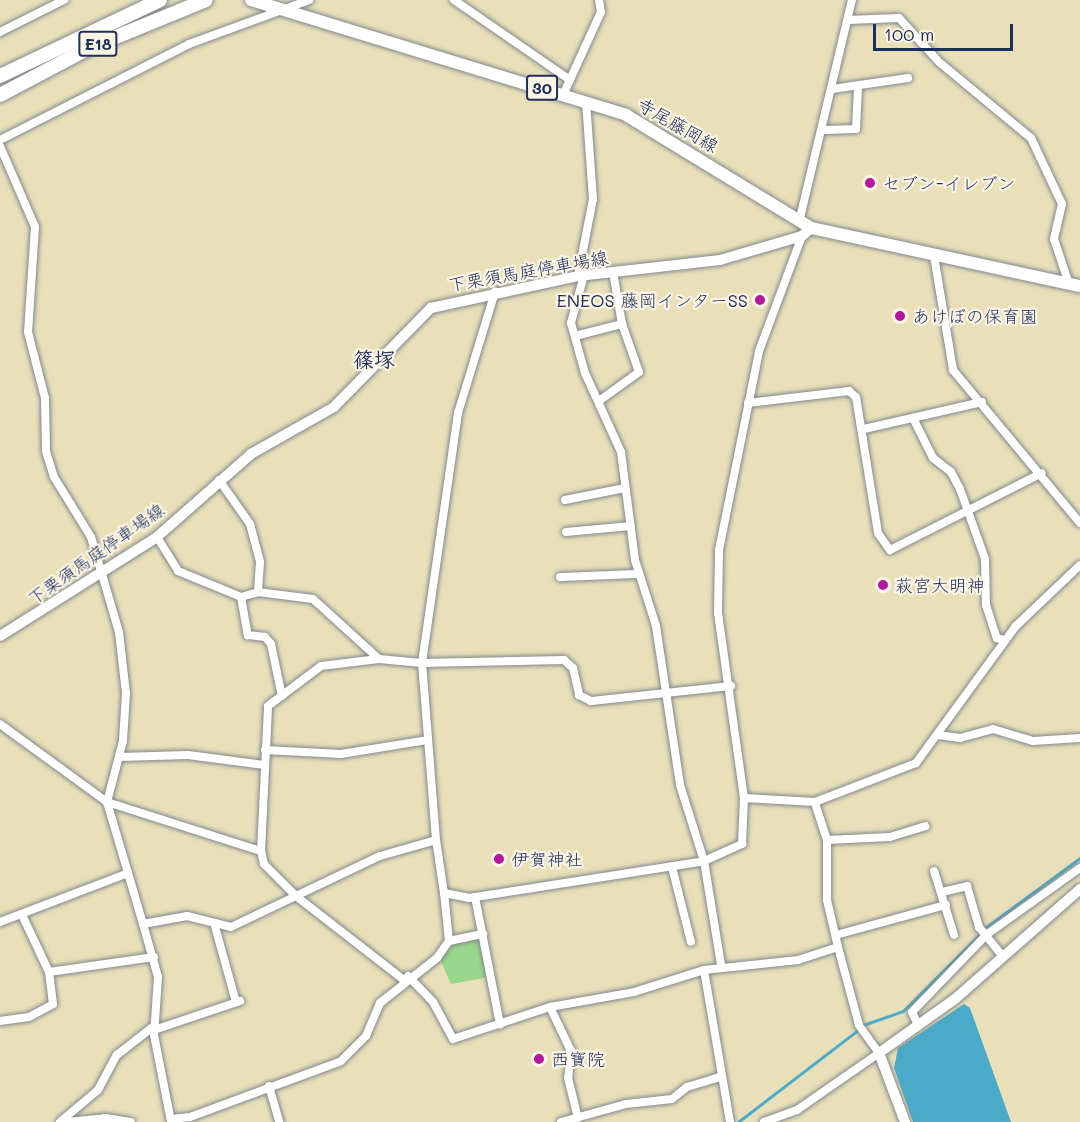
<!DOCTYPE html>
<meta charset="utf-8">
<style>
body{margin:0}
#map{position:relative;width:1080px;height:1122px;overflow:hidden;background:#e9e0ba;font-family:Mali,"Klee One",sans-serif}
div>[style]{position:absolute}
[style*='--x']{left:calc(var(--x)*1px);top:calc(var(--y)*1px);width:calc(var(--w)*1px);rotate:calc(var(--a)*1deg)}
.green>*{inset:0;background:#99d78c}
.water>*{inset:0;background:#49abc8}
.stream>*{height:3px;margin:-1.5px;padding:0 1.5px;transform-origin:1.5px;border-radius:1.5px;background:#49abc8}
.roads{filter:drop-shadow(0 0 2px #82888c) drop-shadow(0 0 2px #82888c)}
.street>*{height:8px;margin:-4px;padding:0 4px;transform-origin:4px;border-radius:4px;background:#fff}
.secondary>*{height:10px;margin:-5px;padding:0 5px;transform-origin:5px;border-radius:5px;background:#fff}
.primary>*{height:12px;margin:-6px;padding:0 6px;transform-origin:6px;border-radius:6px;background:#fff}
.highway>*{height:14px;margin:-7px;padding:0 7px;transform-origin:7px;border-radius:7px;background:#fff}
.dots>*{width:16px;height:16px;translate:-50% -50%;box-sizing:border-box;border:3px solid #fcf5e5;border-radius:50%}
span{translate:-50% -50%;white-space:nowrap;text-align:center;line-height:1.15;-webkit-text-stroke:4.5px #fcf5e5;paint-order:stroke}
.shield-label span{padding:2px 4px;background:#fcf5e5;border:2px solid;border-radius:4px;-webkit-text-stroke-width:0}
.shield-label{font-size:16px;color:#1b2f5e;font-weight:700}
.street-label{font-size:18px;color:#1b2f5e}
.poi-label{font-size:18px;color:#1b2f5e}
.left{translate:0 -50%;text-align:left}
.right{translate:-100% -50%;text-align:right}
.quarter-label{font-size:21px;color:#1b2f5e;font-weight:700}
.scale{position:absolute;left:873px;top:24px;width:140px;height:27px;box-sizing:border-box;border:3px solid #1b2f5e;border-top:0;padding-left:8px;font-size:18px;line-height:21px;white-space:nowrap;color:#1b2f5e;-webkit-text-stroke:4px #fcf5e5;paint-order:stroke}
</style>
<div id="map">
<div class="green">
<i style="clip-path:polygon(481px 937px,489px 977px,451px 984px,440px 959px,449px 944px)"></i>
</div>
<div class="water">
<i style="clip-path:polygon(964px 1004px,970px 1008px,1011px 1122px,913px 1122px,894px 1068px,898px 1048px)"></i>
</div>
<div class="stream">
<i style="--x:986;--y:927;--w:117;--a:-36.3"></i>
<i style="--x:863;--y:1025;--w:42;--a:-19.3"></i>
<i style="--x:903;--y:1011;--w:109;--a:-45"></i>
<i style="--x:738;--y:1122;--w:151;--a:-37.5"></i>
</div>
<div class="roads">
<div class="street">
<i style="--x:454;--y:0;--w:141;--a:34.6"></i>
<i style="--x:848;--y:20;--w:51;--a:-2.2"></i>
<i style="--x:899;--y:18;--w:59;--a:47.7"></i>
<i style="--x:939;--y:62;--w:119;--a:39.6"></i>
<i style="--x:1031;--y:138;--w:73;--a:64.8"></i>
<i style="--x:1062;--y:204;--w:36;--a:103"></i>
<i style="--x:1054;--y:239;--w:47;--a:71.6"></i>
<i style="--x:0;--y:32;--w:72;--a:-26.6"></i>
<i style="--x:832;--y:89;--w:77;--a:-8.2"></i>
<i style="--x:563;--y:95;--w:91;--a:-65.4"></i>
<i style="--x:601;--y:12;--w:12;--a:-99"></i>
<i style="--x:824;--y:130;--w:32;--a:-2"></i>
<i style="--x:856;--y:129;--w:41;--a:-87.2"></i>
<i style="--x:0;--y:140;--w:212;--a:-26.9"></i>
<i style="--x:189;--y:44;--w:128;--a:-20.1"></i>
<i style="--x:0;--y:146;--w:88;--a:66.6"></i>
<i style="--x:35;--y:227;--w:105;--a:93.8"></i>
<i style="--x:28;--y:332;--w:68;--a:75.6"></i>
<i style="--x:45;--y:398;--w:53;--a:88.9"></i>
<i style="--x:46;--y:451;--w:27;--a:73"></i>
<i style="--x:54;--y:477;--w:70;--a:58.3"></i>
<i style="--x:91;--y:537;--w:99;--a:73.6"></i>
<i style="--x:119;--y:632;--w:61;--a:83.5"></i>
<i style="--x:126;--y:693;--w:48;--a:93.6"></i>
<i style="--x:123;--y:741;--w:63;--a:104.7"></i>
<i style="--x:107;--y:802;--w:74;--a:73.5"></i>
<i style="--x:800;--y:218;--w:224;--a:-76.6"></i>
<i style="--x:934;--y:256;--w:116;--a:80.5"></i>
<i style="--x:953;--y:370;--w:199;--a:50.3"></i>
<i style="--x:584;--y:275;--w:50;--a:105.2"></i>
<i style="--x:571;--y:323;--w:52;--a:74.4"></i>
<i style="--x:585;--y:373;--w:87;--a:65.5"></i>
<i style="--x:621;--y:452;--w:109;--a:82.6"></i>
<i style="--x:635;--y:560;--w:69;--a:72.3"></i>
<i style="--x:656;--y:626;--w:161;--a:81.4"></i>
<i style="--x:680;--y:785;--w:80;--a:72.5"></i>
<i style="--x:704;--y:861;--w:105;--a:80.7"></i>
<i style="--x:578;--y:276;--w:78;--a:-79"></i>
<i style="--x:593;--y:199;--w:97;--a:-94.1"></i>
<i style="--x:575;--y:336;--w:49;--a:-14.3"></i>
<i style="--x:599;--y:401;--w:49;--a:-35.9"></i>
<i style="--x:639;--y:372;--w:51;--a:-109.5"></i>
<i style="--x:622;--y:324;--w:53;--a:-99.8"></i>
<i style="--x:748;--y:403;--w:102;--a:-6.8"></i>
<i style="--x:849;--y:391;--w:9;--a:41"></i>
<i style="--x:856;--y:397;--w:138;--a:80.8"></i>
<i style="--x:878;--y:533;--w:21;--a:55"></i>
<i style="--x:890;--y:550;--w:170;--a:-26.9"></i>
<i style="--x:913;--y:418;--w:45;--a:63.4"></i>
<i style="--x:933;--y:458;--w:23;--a:38"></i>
<i style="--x:951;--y:472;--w:19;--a:62"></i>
<i style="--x:960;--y:489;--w:74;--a:70.3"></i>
<i style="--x:985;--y:559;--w:46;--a:88.8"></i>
<i style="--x:986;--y:605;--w:35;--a:72"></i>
<i style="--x:997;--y:638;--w:7;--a:16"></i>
<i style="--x:864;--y:429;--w:121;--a:-12.9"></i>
<i style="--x:219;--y:480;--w:54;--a:54.8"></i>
<i style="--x:250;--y:524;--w:39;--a:75"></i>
<i style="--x:260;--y:562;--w:30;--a:94"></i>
<i style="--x:565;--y:500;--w:61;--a:-11.3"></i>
<i style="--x:566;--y:532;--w:65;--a:-5.3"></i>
<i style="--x:157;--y:537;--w:40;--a:58"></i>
<i style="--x:178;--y:571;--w:68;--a:22.4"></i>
<i style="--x:241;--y:597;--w:18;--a:-16"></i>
<i style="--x:258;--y:592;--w:55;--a:7.3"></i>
<i style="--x:313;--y:599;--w:89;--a:42.3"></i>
<i style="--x:379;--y:659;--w:43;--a:5.3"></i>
<i style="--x:422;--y:663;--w:142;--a:-1.2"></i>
<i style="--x:564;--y:660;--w:12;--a:42"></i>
<i style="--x:573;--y:668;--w:28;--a:77"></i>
<i style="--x:579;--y:695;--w:13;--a:27"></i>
<i style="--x:591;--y:701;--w:141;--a:-6.1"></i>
<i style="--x:560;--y:577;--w:78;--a:-2.2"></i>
<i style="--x:241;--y:597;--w:39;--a:80"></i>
<i style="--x:248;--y:635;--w:17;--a:7"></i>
<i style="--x:265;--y:637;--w:9;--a:49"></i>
<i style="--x:271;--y:644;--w:53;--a:78.1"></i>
<i style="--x:0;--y:724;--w:132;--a:36.1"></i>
<i style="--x:107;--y:802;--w:162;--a:17.7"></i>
<i style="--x:261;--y:851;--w:13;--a:77"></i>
<i style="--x:264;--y:864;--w:45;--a:45"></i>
<i style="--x:296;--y:896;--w:137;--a:37.9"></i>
<i style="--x:938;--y:735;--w:22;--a:8"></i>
<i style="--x:960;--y:738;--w:34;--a:-15"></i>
<i style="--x:993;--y:729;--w:42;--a:16.7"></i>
<i style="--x:1033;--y:741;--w:47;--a:-3.7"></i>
<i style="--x:265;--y:750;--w:76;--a:3"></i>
<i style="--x:341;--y:754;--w:87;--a:-9.2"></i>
<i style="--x:119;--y:757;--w:69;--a:-1.7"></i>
<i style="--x:188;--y:755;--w:77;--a:7.5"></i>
<i style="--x:744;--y:798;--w:71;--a:3.2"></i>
<i style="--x:815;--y:802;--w:108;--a:-21.1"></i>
<i style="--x:916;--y:763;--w:170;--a:-53.9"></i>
<i style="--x:1016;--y:626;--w:88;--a:-43.6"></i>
<i style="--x:436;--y:840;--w:178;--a:-94.5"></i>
<i style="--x:422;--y:663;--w:253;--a:-81.8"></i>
<i style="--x:458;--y:413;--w:127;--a:-73"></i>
<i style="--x:827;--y:840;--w:63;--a:-2.7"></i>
<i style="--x:890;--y:837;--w:37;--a:-17"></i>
<i style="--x:261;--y:851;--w:145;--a:-87.2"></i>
<i style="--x:268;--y:706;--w:66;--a:-37"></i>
<i style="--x:321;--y:666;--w:58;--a:-6.9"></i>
<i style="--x:672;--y:867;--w:77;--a:75.8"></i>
<i style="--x:934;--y:871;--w:67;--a:72.6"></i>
<i style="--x:942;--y:892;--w:26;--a:-13"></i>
<i style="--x:967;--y:886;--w:43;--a:73.7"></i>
<i style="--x:979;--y:927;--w:36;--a:51"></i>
<i style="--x:475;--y:897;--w:130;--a:78.9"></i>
<i style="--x:0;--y:922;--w:137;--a:-20.9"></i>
<i style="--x:128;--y:873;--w:53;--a:73.6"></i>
<i style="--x:143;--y:924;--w:45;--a:-10.3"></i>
<i style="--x:187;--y:916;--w:45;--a:14"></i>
<i style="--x:231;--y:927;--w:165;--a:-25.5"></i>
<i style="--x:380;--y:856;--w:58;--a:-15.9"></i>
<i style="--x:436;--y:840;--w:54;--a:81.4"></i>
<i style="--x:444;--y:893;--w:25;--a:11"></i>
<i style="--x:469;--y:898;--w:238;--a:-8.9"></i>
<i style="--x:704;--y:861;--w:42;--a:-24.1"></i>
<i style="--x:742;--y:844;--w:46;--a:-87.5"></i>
<i style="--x:744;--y:798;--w:187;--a:-98"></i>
<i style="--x:718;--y:613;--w:63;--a:-89.1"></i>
<i style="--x:719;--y:550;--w:203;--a:-78.6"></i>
<i style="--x:759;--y:351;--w:123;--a:-69.5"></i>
<i style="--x:214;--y:923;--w:82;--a:74.4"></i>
<i style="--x:143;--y:924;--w:55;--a:74.2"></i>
<i style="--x:158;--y:977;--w:58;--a:93.9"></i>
<i style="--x:154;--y:1035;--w:89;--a:78.9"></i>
<i style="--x:836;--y:935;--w:114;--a:-15.3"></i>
<i style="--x:449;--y:941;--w:35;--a:-12"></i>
<i style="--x:49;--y:972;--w:106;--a:-8.1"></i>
<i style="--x:408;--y:976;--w:36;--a:46"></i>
<i style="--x:433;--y:1002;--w:42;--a:61.6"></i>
<i style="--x:453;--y:1039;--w:102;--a:-18.3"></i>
<i style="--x:550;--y:1007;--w:85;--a:-10.1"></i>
<i style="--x:634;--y:992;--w:73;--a:-17.4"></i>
<i style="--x:550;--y:1007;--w:49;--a:64.5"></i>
<i style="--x:571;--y:1051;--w:27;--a:96"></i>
<i style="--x:568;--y:1078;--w:41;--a:76"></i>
<i style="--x:0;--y:1021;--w:29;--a:-8"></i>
<i style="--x:29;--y:1017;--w:27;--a:-28"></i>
<i style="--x:53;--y:1004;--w:32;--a:-97"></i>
<i style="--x:49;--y:972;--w:63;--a:-115.3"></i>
<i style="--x:918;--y:1025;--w:14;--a:-115"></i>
<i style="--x:912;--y:1012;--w:107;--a:-46.1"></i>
<i style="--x:986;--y:935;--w:115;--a:-35.5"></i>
<i style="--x:154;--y:1030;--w:91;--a:-18.6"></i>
<i style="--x:269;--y:1086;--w:37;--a:74"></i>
<i style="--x:171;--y:1119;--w:19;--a:-6"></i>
<i style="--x:190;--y:1117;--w:161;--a:-20.3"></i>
<i style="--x:341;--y:1061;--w:35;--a:-45"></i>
<i style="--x:366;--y:1036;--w:36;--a:-67"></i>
<i style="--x:380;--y:1003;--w:73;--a:-38.3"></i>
<i style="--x:437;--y:958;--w:21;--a:-55"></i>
<i style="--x:449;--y:941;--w:48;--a:-95.9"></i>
<i style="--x:60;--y:1122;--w:50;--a:-40.1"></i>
<i style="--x:98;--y:1090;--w:40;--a:-62"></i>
<i style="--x:117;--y:1055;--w:47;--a:-38.1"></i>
<i style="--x:68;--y:1122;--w:37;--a:-6"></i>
<i style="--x:105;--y:1118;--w:26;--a:9"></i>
<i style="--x:561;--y:1122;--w:67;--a:-15.5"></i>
<i style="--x:626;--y:1104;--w:46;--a:-6.2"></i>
<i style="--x:672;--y:1099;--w:19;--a:-39"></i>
<i style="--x:687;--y:1087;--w:34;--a:-17"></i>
<i style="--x:730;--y:1122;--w:154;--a:-99.7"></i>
<i style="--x:704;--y:970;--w:95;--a:-6.1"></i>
<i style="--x:798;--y:960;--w:42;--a:-18"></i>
<i style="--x:764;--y:1122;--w:35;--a:-20"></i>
<i style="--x:797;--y:1110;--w:100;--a:-34.8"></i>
<i style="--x:879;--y:1053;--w:34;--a:-126"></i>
<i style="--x:859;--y:1025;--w:81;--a:-105.1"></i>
<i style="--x:838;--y:947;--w:48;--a:-103.2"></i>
<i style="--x:827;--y:900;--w:60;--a:-90"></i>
<i style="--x:827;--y:840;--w:40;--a:-108"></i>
</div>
<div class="secondary">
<i style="--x:0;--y:636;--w:186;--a:-32.2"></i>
<i style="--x:157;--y:537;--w:125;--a:-41.4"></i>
<i style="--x:251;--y:454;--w:95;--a:-29.5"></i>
<i style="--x:334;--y:407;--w:139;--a:-45.6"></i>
<i style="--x:431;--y:308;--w:150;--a:-12.3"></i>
<i style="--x:578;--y:276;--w:143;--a:-6.4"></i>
<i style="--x:720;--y:260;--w:85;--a:-16.3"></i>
<i style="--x:802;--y:236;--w:12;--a:-42"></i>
<i style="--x:905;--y:1122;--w:74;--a:-110.6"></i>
<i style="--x:879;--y:1053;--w:93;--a:-35.4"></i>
<i style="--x:955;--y:999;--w:167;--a:-41.3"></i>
</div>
<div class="primary">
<i style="--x:251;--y:0;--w:392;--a:17"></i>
<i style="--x:626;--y:115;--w:217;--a:31.4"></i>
<i style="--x:811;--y:228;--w:275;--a:12.2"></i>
</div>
<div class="highway">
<i style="--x:0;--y:76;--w:177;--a:-25.4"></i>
<i style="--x:0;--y:95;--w:101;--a:-27.8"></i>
<i style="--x:89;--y:48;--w:126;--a:-22.3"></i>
</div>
</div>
<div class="dots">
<i style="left:870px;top:183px;background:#b5179e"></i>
<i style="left:760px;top:300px;background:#b5179e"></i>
<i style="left:900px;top:316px;background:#b5179e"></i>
<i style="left:883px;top:585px;background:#b5179e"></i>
<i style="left:499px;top:859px;background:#b5179e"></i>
<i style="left:539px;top:1059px;background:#b5179e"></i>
</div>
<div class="shield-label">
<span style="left:98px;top:44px">E18</span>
<span style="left:542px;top:88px">30</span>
</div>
<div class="street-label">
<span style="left:678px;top:125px;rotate:30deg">寺尾藤岡線</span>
<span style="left:528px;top:271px;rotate:-10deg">下栗須馬庭停車場線</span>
<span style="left:96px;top:554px;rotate:-35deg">下栗須馬庭停車場線</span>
</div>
<div class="poi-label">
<span class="left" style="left:882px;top:183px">セブン-イレブン</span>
<span class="right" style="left:748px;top:300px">ENEOS 藤岡インターSS</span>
<span class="left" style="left:912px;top:316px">あけぼの保育園</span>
<span class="left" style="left:895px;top:585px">萩宮大明神</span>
<span class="left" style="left:511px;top:859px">伊賀神社</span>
<span class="left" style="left:551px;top:1059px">西寶院</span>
</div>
<div class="quarter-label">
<span style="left:374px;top:359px">篠塚</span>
</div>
<div class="scale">100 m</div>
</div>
